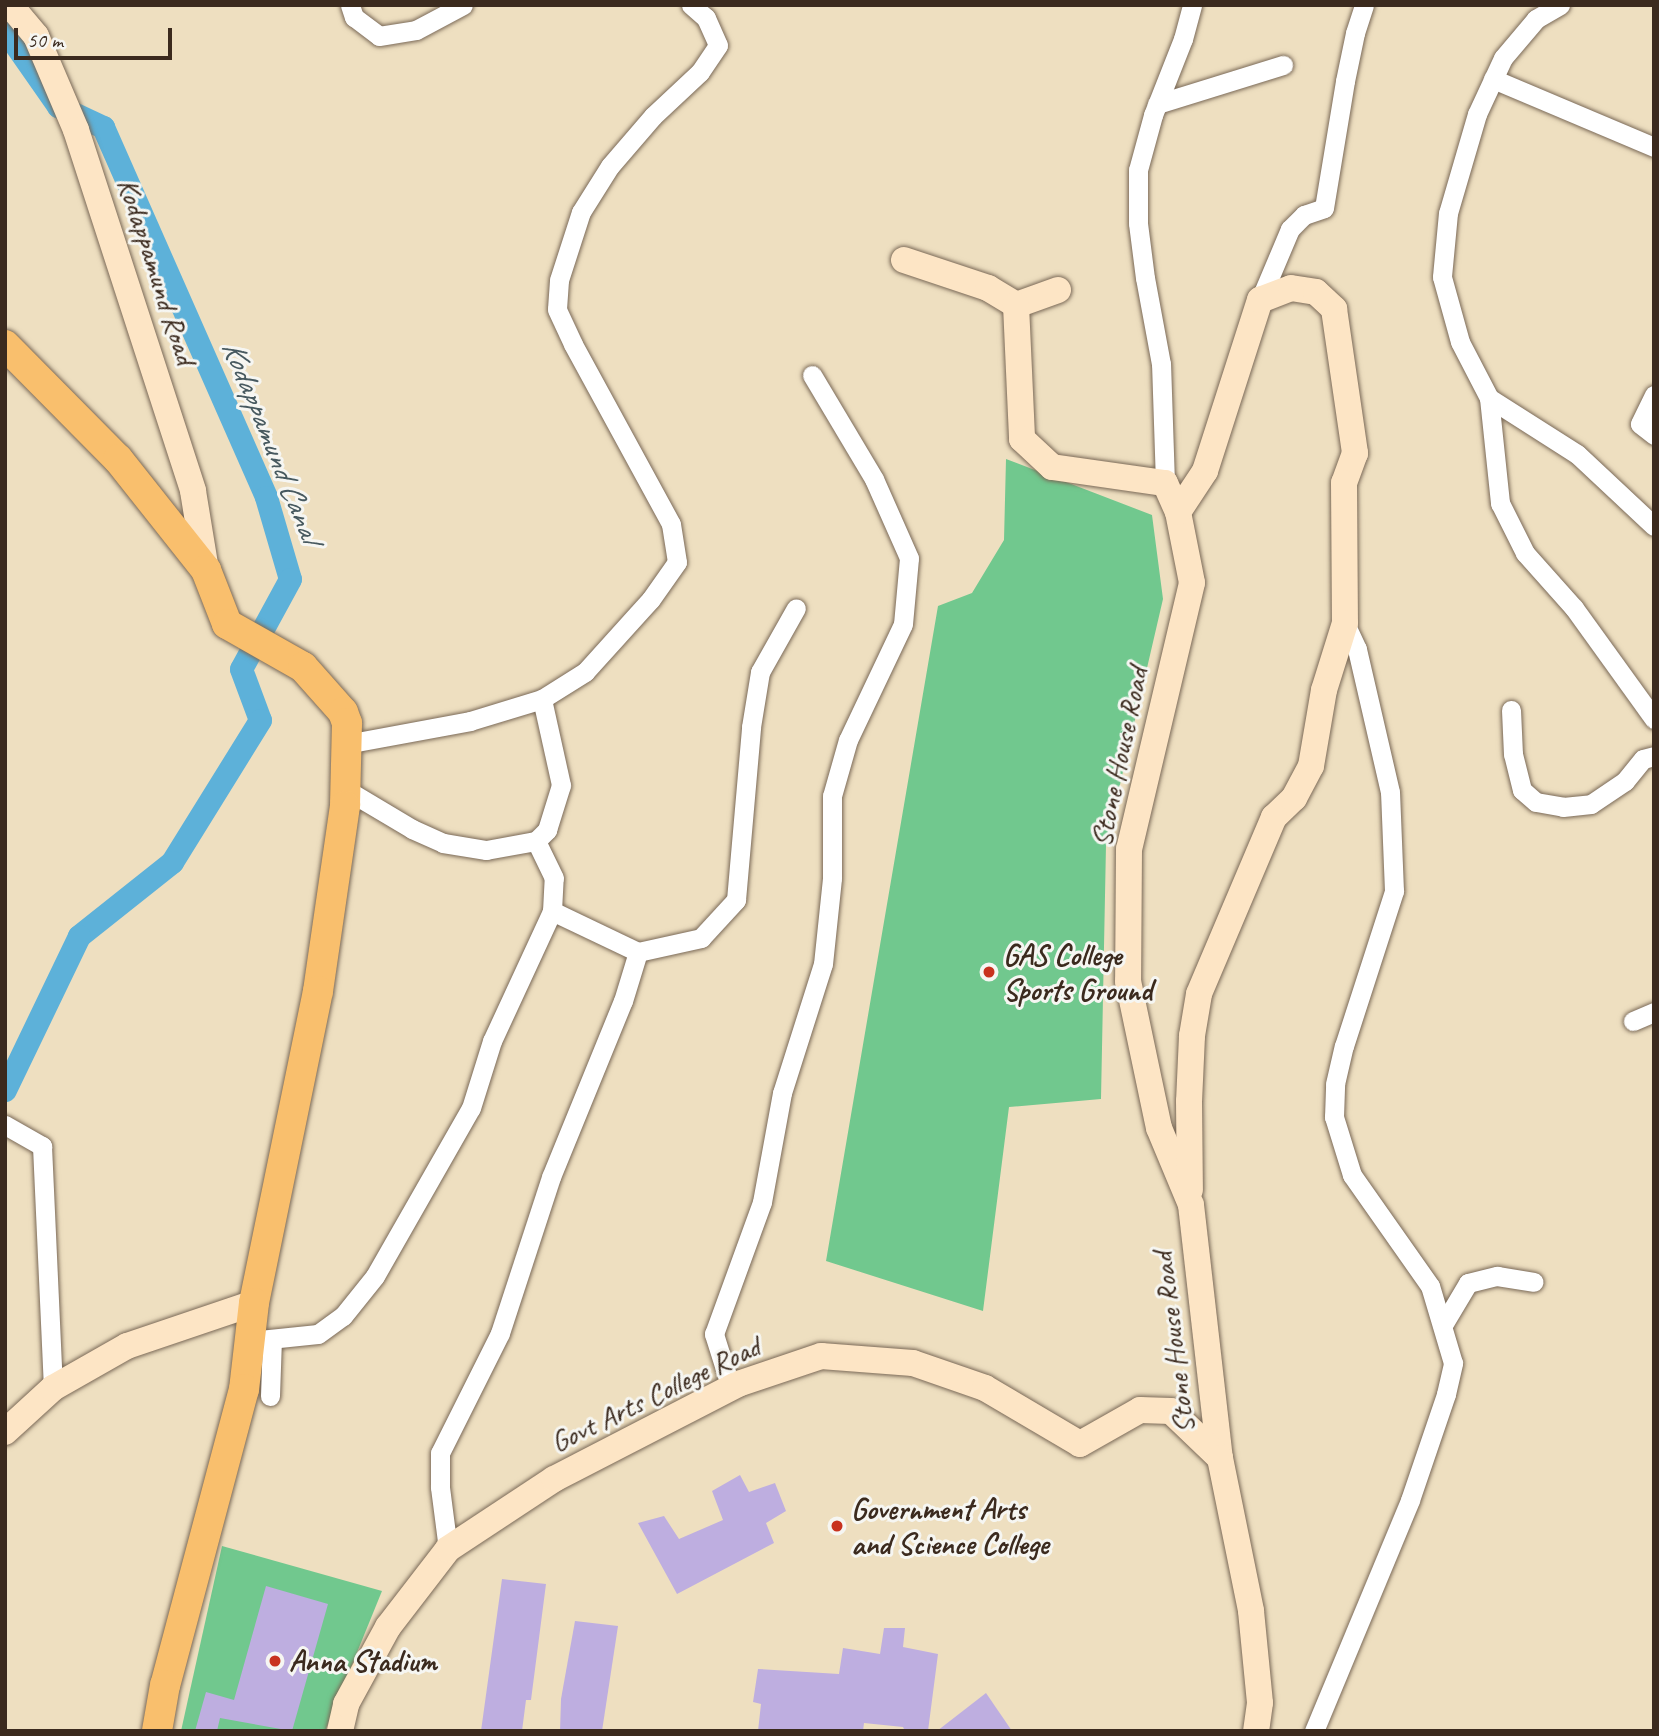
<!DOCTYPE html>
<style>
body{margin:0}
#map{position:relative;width:1659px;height:1736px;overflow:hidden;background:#eedfc0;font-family:Caveat,sans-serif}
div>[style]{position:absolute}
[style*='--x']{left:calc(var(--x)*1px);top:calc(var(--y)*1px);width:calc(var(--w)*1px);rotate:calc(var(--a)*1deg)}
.green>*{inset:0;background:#71c88e}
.canal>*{height:23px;margin:-11.5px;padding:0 11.5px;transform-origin:11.5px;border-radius:11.5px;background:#5db1d9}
.building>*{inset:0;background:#beaee0}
.roads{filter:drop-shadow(0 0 2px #7a6957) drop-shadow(0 0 2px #7a6957)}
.street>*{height:19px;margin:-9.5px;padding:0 9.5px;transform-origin:9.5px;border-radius:9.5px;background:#fff}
.secondary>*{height:26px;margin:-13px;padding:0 13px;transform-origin:13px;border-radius:13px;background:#fde5c5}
.primary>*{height:30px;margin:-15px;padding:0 15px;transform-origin:15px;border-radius:15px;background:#f9bf6d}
.dots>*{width:19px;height:19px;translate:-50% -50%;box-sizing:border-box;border:4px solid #f6f6f2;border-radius:50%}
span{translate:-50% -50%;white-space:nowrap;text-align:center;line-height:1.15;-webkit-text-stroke:6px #f6f6f2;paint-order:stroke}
.street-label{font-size:30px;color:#3b2a1e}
.poi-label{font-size:30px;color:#3b2a1e;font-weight:700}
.left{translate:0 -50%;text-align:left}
.water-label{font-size:32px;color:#47595f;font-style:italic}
.frame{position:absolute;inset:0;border:7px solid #3b2a1e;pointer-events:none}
.scale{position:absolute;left:14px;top:28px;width:158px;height:32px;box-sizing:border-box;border:4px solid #3b2a1e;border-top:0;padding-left:9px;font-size:21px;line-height:24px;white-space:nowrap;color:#3b2a1e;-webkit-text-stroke:5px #f6f6f2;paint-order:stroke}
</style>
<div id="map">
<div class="green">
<i style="clip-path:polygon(1006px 459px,1152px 515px,1163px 599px,1106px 845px,1101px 1099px,1009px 1107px,983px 1311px,826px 1261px,938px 606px,972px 593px,1004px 540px)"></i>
<i style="clip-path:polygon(222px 1546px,382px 1591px,325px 1731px,181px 1731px)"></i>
</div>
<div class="canal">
<i style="--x:5;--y:30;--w:93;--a:55.1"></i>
<i style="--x:58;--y:106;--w:50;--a:25"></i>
<i style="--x:103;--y:127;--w:404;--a:66.2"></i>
<i style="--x:266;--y:497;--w:85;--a:73.7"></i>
<i style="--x:290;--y:579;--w:102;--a:118.6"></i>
<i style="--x:241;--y:669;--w:54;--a:69.6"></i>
<i style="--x:260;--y:720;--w:167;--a:121.8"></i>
<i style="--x:172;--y:862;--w:119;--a:141.5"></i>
<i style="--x:79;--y:936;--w:171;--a:115.7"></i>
</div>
<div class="building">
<i style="clip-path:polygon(740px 1475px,749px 1492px,775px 1483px,786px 1511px,766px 1523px,774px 1543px,677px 1594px,638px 1523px,664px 1516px,679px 1539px,723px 1520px,712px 1491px)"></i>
<i style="clip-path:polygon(502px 1579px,546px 1584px,531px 1700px,526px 1700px,522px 1731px,481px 1731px)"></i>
<i style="clip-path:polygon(266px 1586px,328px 1604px,292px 1731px,220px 1718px,217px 1731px,195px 1731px,206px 1692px,234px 1700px)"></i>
<i style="clip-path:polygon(575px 1621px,618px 1626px,602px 1731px,560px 1731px,561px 1699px)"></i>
<i style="clip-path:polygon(884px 1628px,905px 1628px,903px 1647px,938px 1654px,928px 1731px,905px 1731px,903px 1727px,864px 1723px,863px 1731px,758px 1731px,761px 1704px,753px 1702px,758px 1669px,839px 1674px,843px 1648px,880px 1654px)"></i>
<i style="clip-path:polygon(986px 1693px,1012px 1731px,937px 1731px)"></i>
</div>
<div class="roads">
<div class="street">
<i style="--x:350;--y:5;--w:13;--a:72"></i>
<i style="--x:354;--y:17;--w:31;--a:37"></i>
<i style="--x:379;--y:36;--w:37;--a:-9"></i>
<i style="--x:416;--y:30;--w:53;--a:-28"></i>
<i style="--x:1560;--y:5;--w:28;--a:150"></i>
<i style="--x:1536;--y:19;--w:51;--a:130.2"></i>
<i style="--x:1503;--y:58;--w:62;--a:114.9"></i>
<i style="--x:1477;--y:114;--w:103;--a:106.3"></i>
<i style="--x:1448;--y:213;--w:64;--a:95.4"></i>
<i style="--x:1442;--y:277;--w:67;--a:74.5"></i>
<i style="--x:1460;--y:342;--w:63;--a:62.6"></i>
<i style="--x:1489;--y:398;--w:106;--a:84"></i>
<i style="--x:1500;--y:503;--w:56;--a:63.4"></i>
<i style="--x:1525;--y:553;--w:74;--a:48.3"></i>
<i style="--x:1574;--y:608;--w:137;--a:54.2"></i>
<i style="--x:1493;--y:79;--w:175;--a:22.9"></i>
<i style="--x:1157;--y:104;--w:132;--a:-17.2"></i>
<i style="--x:1260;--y:300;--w:77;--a:-67.1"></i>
<i style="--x:1290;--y:229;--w:20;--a:-45"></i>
<i style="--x:1304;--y:215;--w:21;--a:-19"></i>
<i style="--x:1324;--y:208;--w:129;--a:-80.6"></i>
<i style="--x:1345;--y:81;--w:49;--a:-78.2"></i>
<i style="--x:1355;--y:33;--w:29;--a:-72"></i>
<i style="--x:1654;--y:395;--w:32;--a:116"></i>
<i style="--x:1640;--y:424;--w:18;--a:38"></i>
<i style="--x:1489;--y:398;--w:104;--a:32.5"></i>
<i style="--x:1577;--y:454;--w:105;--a:43.1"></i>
<i style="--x:1165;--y:483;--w:119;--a:-91.9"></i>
<i style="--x:1161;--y:364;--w:87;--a:-100.5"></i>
<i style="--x:1145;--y:278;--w:55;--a:-97.3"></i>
<i style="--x:1138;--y:223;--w:53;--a:-90"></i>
<i style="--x:1138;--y:170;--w:57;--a:-74.7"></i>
<i style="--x:1153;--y:115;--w:82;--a:-68.5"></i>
<i style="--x:1183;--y:39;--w:35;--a:-75"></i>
<i style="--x:1511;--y:710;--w:44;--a:87.4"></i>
<i style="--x:1513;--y:754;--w:37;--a:76"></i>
<i style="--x:1522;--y:790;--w:18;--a:41"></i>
<i style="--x:1536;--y:802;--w:27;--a:10"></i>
<i style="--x:1563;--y:807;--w:28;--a:-6"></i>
<i style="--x:1591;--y:804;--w:41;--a:-34.1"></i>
<i style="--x:1625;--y:781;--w:28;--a:-51"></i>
<i style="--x:1643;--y:759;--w:11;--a:-15"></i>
<i style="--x:346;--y:744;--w:126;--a:-10.5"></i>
<i style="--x:470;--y:721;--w:75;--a:-17"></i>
<i style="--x:542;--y:699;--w:51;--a:-32.1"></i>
<i style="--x:585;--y:672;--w:98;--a:-47.9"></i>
<i style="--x:651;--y:599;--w:45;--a:-54.9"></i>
<i style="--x:677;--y:562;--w:38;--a:-99"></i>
<i style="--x:671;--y:524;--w:205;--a:-118.6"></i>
<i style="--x:573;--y:344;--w:38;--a:-115"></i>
<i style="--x:557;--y:309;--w:29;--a:-86"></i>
<i style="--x:559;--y:280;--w:71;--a:-72.1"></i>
<i style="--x:581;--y:212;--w:54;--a:-57.8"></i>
<i style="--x:610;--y:166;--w:66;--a:-49.3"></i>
<i style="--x:653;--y:116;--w:64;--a:-43.1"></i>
<i style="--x:700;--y:72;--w:32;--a:-56"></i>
<i style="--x:718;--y:45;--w:30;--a:-114"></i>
<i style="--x:706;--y:18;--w:20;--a:-139"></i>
<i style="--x:345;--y:789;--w:78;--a:30.8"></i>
<i style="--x:412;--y:829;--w:34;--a:24"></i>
<i style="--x:443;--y:843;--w:44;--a:9.2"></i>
<i style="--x:486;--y:850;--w:51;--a:-10.2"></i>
<i style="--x:536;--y:841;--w:16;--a:-45"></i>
<i style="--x:547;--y:830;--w:47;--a:-72.7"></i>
<i style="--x:561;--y:785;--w:88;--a:-102.5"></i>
<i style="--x:552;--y:911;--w:95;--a:25.5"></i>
<i style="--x:1633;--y:1021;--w:23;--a:-23"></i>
<i style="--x:5;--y:1125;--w:43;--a:29.6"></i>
<i style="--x:42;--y:1146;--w:242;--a:87.4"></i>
<i style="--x:1443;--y:1325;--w:49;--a:-59.2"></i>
<i style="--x:1468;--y:1283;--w:30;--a:-14"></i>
<i style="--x:1497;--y:1276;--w:37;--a:9"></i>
<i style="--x:250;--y:1341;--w:68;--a:-5.9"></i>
<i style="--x:318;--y:1334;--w:31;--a:-36"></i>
<i style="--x:343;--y:1316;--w:51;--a:-51.3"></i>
<i style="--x:375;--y:1276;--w:193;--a:-60.3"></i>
<i style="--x:471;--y:1108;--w:70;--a:-72.6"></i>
<i style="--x:492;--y:1041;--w:143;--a:-65.2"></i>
<i style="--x:552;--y:911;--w:33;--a:-87"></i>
<i style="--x:554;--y:878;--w:41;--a:-115.9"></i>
<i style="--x:731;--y:1388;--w:57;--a:-107.5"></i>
<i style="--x:714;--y:1334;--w:140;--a:-70"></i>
<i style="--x:762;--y:1202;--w:111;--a:-79.6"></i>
<i style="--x:782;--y:1093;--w:135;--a:-72.4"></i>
<i style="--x:823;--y:964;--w:86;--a:-84"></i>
<i style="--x:832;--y:878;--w:82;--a:-90"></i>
<i style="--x:832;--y:796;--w:58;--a:-74.1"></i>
<i style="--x:848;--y:740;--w:128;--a:-64.6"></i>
<i style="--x:903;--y:624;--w:66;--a:-84.8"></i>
<i style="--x:909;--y:558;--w:86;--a:-113.9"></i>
<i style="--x:874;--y:479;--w:121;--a:-120.8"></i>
<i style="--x:270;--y:1396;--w:57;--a:-88"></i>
<i style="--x:448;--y:1549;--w:63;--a:-97.4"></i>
<i style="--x:440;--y:1487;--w:34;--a:-90"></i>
<i style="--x:440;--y:1453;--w:134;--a:-63.4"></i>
<i style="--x:500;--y:1333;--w:164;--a:-71.9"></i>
<i style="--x:551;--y:1177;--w:190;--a:-67.8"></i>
<i style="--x:623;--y:1001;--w:51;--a:-73"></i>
<i style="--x:638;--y:952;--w:65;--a:-12.5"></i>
<i style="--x:701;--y:938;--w:52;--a:-47.4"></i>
<i style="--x:736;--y:900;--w:174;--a:-85"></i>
<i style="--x:751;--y:727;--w:56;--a:-80.7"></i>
<i style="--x:760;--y:672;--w:73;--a:-60.6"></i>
<i style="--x:1314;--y:1731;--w:250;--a:-67.4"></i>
<i style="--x:1410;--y:1500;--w:112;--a:-71.2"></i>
<i style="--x:1446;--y:1394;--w:32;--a:-77"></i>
<i style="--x:1453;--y:1363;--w:80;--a:-106.6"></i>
<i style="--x:1430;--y:1286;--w:136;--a:-125.1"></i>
<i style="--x:1352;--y:1175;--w:61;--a:-107.2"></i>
<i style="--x:1334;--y:1117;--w:33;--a:-88"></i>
<i style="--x:1335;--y:1084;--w:39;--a:-77"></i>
<i style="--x:1344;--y:1046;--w:163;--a:-72.1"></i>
<i style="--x:1394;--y:891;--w:99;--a:-92.3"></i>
<i style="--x:1390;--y:792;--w:147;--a:-103"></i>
<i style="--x:1357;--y:649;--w:29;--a:-115"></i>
</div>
<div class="secondary">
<i style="--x:10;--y:5;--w:40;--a:50"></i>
<i style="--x:36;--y:36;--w:102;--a:66.9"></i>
<i style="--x:76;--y:130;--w:379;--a:72"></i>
<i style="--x:193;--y:491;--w:80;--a:80.7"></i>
<i style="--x:904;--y:260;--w:89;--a:18.4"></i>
<i style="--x:988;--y:288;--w:33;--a:31"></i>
<i style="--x:1058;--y:290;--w:45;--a:160.3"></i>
<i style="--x:1016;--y:305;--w:134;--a:87.4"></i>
<i style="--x:1022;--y:439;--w:41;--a:43"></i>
<i style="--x:1052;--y:467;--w:114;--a:8.1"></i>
<i style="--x:1165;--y:483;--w:32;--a:66"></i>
<i style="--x:1178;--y:512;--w:72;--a:78.8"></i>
<i style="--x:1192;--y:583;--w:273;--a:103.3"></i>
<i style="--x:1129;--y:849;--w:132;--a:90.4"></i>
<i style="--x:1128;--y:981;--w:150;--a:78.1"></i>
<i style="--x:1159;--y:1128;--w:83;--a:67.4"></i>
<i style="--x:1191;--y:1205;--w:255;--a:83.5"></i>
<i style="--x:1178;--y:512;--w:49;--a:-56.6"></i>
<i style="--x:1205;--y:471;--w:180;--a:-72.2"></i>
<i style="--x:1260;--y:300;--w:33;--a:-21"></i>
<i style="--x:1291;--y:288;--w:25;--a:9"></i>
<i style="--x:1316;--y:292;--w:25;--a:43"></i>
<i style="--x:1334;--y:309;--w:146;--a:81.7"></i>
<i style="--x:1355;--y:453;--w:32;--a:110"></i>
<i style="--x:1344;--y:483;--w:140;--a:89.6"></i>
<i style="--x:1345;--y:623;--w:70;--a:107.4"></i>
<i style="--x:1324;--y:690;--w:77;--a:99.7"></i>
<i style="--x:1311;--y:766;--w:36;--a:118"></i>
<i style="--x:1294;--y:798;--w:28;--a:136"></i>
<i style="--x:1274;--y:817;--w:192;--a:113"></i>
<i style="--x:1199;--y:994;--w:43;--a:99.5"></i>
<i style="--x:1192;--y:1036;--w:65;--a:92.6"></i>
<i style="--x:1189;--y:1101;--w:89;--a:89.4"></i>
<i style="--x:5;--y:1432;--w:65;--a:-42.5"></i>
<i style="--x:53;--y:1388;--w:85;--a:-29.6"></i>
<i style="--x:127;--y:1346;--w:134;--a:-18.7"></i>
<i style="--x:340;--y:1731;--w:28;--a:-77"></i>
<i style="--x:346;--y:1704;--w:88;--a:-61.4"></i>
<i style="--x:388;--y:1627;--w:98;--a:-52.4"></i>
<i style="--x:448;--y:1549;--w:127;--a:-33.4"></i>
<i style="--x:554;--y:1479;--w:207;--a:-27.3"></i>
<i style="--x:738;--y:1384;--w:88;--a:-18.6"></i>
<i style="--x:821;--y:1356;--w:92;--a:4.4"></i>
<i style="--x:913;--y:1363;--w:76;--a:19.1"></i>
<i style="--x:985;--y:1388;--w:110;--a:30.5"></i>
<i style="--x:1080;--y:1444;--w:69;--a:-29.5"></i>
<i style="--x:1140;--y:1410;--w:31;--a:2"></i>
<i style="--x:1171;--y:1411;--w:68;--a:43.8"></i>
<i style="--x:1220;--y:1458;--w:156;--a:78.5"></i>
<i style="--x:1251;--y:1611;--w:92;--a:84.4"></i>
<i style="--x:1260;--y:1703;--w:28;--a:98"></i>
</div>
<div class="primary">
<i style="--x:5;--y:345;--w:161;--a:45.3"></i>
<i style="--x:118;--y:459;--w:142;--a:51.6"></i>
<i style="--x:206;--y:570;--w:58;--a:68.7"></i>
<i style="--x:227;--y:624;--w:87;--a:29.5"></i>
<i style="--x:303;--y:667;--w:60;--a:48.4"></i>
<i style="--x:343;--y:712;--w:12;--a:70"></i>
<i style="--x:347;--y:723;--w:83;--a:91.4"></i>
<i style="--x:345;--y:806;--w:187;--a:98.3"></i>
<i style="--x:318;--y:991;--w:318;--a:101.6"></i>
<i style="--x:254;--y:1303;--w:87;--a:96.6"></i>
<i style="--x:244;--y:1389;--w:306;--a:104.9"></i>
<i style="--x:165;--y:1685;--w:47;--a:99.9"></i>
</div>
</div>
<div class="dots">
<i style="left:989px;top:972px;background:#c8321e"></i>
<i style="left:837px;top:1526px;background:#c8321e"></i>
<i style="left:275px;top:1661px;background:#c8321e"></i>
</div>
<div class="street-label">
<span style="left:157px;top:271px;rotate:72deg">Kodappamund Road</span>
<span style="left:1119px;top:757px;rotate:-78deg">Stone House Road</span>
<span style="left:1173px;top:1343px;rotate:-97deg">Stone House Road</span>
<span style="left:655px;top:1394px;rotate:-26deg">Govt Arts College Road</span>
</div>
<div class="poi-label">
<span class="left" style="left:1003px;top:972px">GAS College<br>Sports Ground</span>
<span class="left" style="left:851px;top:1526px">Government Arts<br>and Science College</span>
<span class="left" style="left:289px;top:1661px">Anna Stadium</span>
</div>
<div class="water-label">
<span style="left:271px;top:441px;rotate:68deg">Kodappamund Canal</span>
</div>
<div class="frame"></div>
<div class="scale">50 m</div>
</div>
